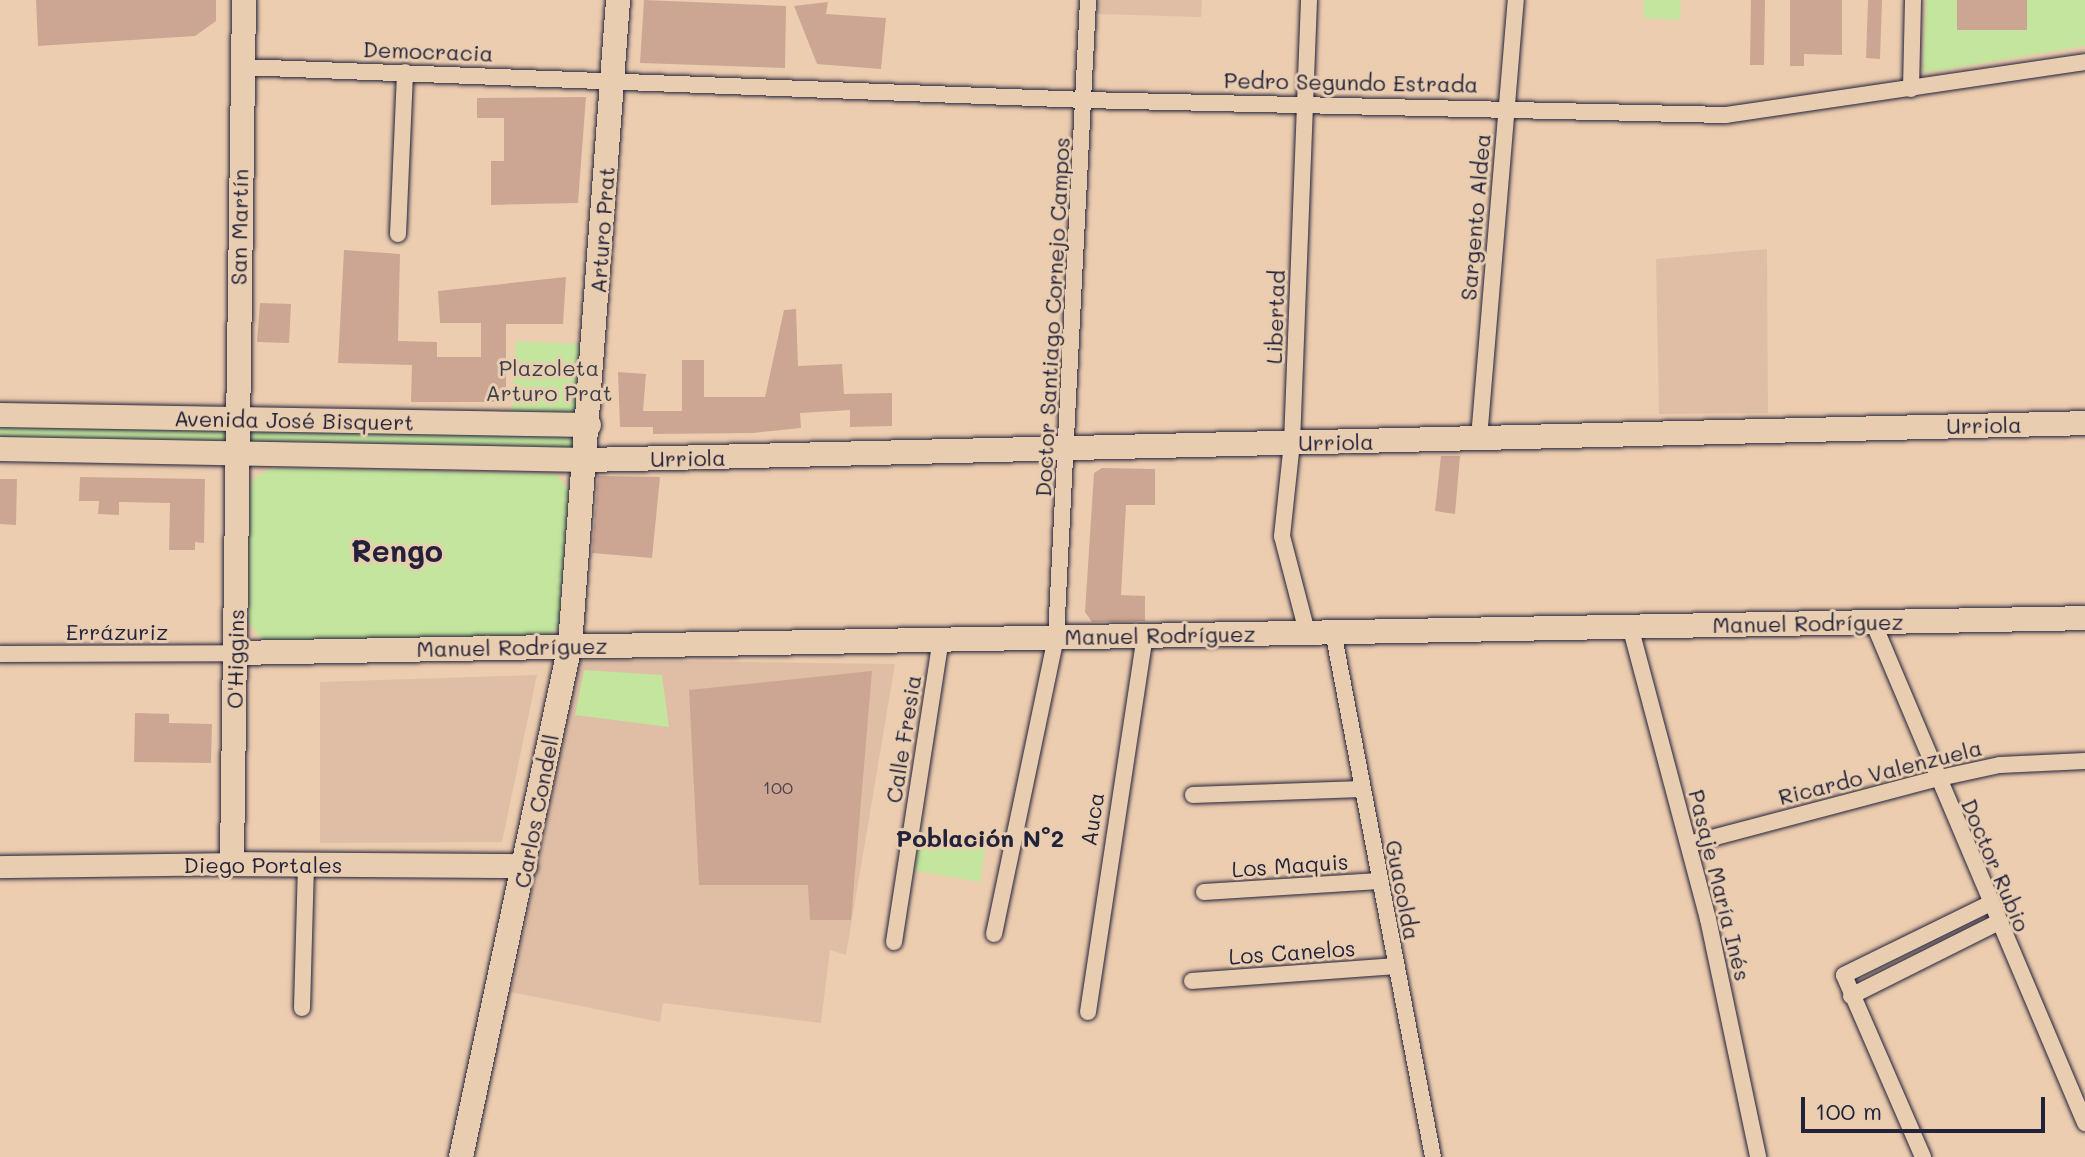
<!DOCTYPE html>
<meta charset="utf-8">
<style>
body{margin:0}
#map{position:relative;width:2085px;height:1157px;overflow:hidden;background:#edcdaf;font-family:Mali,sans-serif}
div>[style]{position:absolute}
[style*='--x']{left:calc(var(--x)*1px);top:calc(var(--y)*1px);width:calc(var(--w)*1px);rotate:calc(var(--a)*1deg)}
.built>*{inset:0;background:#dfbea5}
.green>*{inset:0;background:#c4e59d}
.building>*{inset:0;background:#cda693}
.roads{filter:drop-shadow(0 0 2px #22223b) drop-shadow(0 0 2px #22223b)}
.minor>*{height:16px;margin:-8px;padding:0 8px;transform-origin:8px;border-radius:8px;background:#e9cdb0}
.tertiary>*{height:22px;margin:-11px;padding:0 11px;transform-origin:11px;border-radius:11px;background:#e9cdb0}
.secondary>*{height:24px;margin:-12px;padding:0 12px;transform-origin:12px;border-radius:12px;background:#e9cdb0}
span{translate:-50% -50%;white-space:nowrap;text-align:center;line-height:1.15;-webkit-text-stroke:6px #e9cdb0;paint-order:stroke}
.number-label{font-size:18px;color:#4d4351}
.number-label span{-webkit-text-stroke-width:0}
.street-label{font-size:22px;color:#22223b}
.park-label{font-size:22px;color:#3a3f4a}
.neighbourhood-label{font-size:24px;color:#22223b;font-weight:700}
.district-label{font-size:30px;color:#22223b;font-weight:700}
.scale{position:absolute;left:1801px;top:1097px;width:244px;height:36px;box-sizing:border-box;border:4px solid #22223b;border-top:0;padding-left:10px;font-size:24px;line-height:28px;white-space:nowrap;color:#22223b;-webkit-text-stroke:6px #e9cdb0;paint-order:stroke}
</style>
<div id="map">
<div class="built">
<i style="clip-path:polygon(1097px 0,1202px 0,1201px 17px,1097px 14px)"></i>
<i style="clip-path:polygon(1767px 249px,1768px 413px,1659px 414px,1656px 259px)"></i>
<i style="clip-path:polygon(580px 660px,895px 664px,846px 955px,830px 950px,821px 1023px,663px 1003px,660px 1022px,511px 992px)"></i>
<i style="clip-path:polygon(537px 675px,502px 842px,320px 843px,320px 682px)"></i>
</div>
<div class="green">
<i style="clip-path:polygon(1644px 0,1681px 0,1680px 20px,1643px 18px)"></i>
<i style="clip-path:polygon(1926px 0,2085px 0,2085px 46px,1923px 73px)"></i>
<i style="clip-path:polygon(516px 341px,587px 344px,585px 403px,570px 418px,511px 418px)"></i>
<i style="clip-path:polygon(0 419px,577px 431px,575px 456px,0 445px)"></i>
<i style="clip-path:polygon(272px 468px,556px 474px,573px 494px,563px 625px,549px 636px,264px 642px,248px 622px,250px 489px,254px 478px)"></i>
<i style="clip-path:polygon(584px 670px,662px 675px,669px 727px,575px 715px)"></i>
<i style="clip-path:polygon(919px 832px,986px 844px,980px 882px,912px 870px)"></i>
</div>
<div class="building">
<i style="clip-path:polygon(36px 0,216px 0,216px 21px,195px 36px,38px 46px)"></i>
<i style="clip-path:polygon(644px 0,786px 6px,785px 68px,640px 63px)"></i>
<i style="clip-path:polygon(1751px 0,1765px 0,1764px 65px,1750px 65px)"></i>
<i style="clip-path:polygon(1790px 0,1842px 0,1842px 55px,1804px 54px,1804px 66px,1790px 66px)"></i>
<i style="clip-path:polygon(1868px 0,1882px 0,1880px 59px,1866px 58px)"></i>
<i style="clip-path:polygon(1957px 0,2027px 0,2027px 30px,1957px 30px)"></i>
<i style="clip-path:polygon(828px 2px,826px 14px,886px 18px,881px 69px,817px 64px,794px 6px)"></i>
<i style="clip-path:polygon(586px 97px,578px 203px,491px 205px,491px 161px,504px 161px,504px 118px,477px 118px,477px 98px)"></i>
<i style="clip-path:polygon(344px 250px,400px 254px,398px 341px,437px 342px,437px 357px,481px 357px,481px 323px,440px 323px,438px 291px,566px 277px,563px 324px,506px 324px,506px 402px,411px 402px,412px 365px,338px 363px)"></i>
<i style="clip-path:polygon(260px 303px,291px 304px,289px 343px,257px 342px)"></i>
<i style="clip-path:polygon(796px 309px,798px 366px,842px 364px,844px 394px,892px 393px,892px 426px,850px 427px,850px 410px,800px 413px,801px 428px,753px 433px,653px 434px,653px 427px,620px 427px,618px 372px,646px 374px,643px 411px,682px 411px,682px 360px,704px 360px,704px 397px,765px 397px,784px 310px)"></i>
<i style="clip-path:polygon(1441px 456px,1460px 456px,1455px 514px,1435px 511px)"></i>
<i style="clip-path:polygon(1102px 468px,1155px 469px,1155px 505px,1126px 505px,1121px 595px,1145px 596px,1145px 621px,1092px 622px,1085px 612px,1094px 473px)"></i>
<i style="clip-path:polygon(598px 476px,660px 477px,652px 558px,592px 553px)"></i>
<i style="clip-path:polygon(80px 477px,205px 479px,204px 543px,195px 542px,195px 550px,169px 550px,170px 503px,119px 502px,119px 515px,98px 514px,99px 501px,79px 501px)"></i>
<i style="clip-path:polygon(0 479px,17px 479px,16px 525px,0 524px)"></i>
<i style="clip-path:polygon(872px 671px,851px 920px,810px 920px,808px 885px,699px 885px,689px 690px)"></i>
<i style="clip-path:polygon(135px 713px,169px 714px,169px 723px,212px 724px,211px 763px,134px 762px)"></i>
</div>
<div class="roads">
<div class="minor">
<i style="--x:242;--y:67;--w:843;--a:2.24"></i>
<i style="--x:1084;--y:100;--w:642;--a:1.34"></i>
<i style="--x:1726;--y:115;--w:363;--a:-8.4"></i>
<i style="--x:1911;--y:89;--w:89;--a:-88.7"></i>
<i style="--x:398;--y:234;--w:162;--a:-87.5"></i>
<i style="--x:1479;--y:438;--w:440;--a:-85.2"></i>
<i style="--x:1873;--y:622;--w:544;--a:67.06"></i>
<i style="--x:1630;--y:626;--w:303;--a:75.1"></i>
<i style="--x:1708;--y:919;--w:243;--a:78.1"></i>
<i style="--x:1333;--y:631;--w:535;--a:79.24"></i>
<i style="--x:1307;--y:632;--w:99;--a:-104.6"></i>
<i style="--x:1282;--y:536;--w:94;--a:-83.9"></i>
<i style="--x:1292;--y:443;--w:443;--a:-87.8"></i>
<i style="--x:0;--y:654;--w:235;--a:-0.2"></i>
<i style="--x:1193;--y:795;--w:168;--a:-2"></i>
<i style="--x:1689;--y:844;--w:254;--a:-14.8"></i>
<i style="--x:1935;--y:779;--w:66;--a:-12.2"></i>
<i style="--x:2000;--y:765;--w:85;--a:-2.7"></i>
<i style="--x:1204;--y:892;--w:175;--a:-3.6"></i>
<i style="--x:994;--y:934;--w:303;--a:-78.2"></i>
<i style="--x:1056;--y:637;--w:638;--a:-87.12"></i>
<i style="--x:894;--y:942;--w:307;--a:-81.2"></i>
<i style="--x:1192;--y:981;--w:204;--a:-4.2"></i>
<i style="--x:1851;--y:996;--w:163;--a:-26.6"></i>
<i style="--x:302;--y:1008;--w:143;--a:-88.4"></i>
<i style="--x:1088;--y:1012;--w:381;--a:-81.4"></i>
<i style="--x:1923;--y:1157;--w:198;--a:-113.5"></i>
<i style="--x:1844;--y:975;--w:161;--a:-26.1"></i>
</div>
<div class="tertiary">
<i style="--x:0;--y:867;--w:232;--a:-0.7"></i>
</div>
<div class="secondary">
<i style="--x:244;--y:0;--w:864;--a:90.8"></i>
<i style="--x:232;--y:864;--w:293;--a:0.4"></i>
<i style="--x:0;--y:415;--w:589;--a:0.97"></i>
<i style="--x:0;--y:449;--w:587;--a:1.07"></i>
<i style="--x:587;--y:460;--w:1498;--a:-1.41"></i>
<i style="--x:235;--y:653;--w:1850;--a:-1.08"></i>
<i style="--x:461;--y:1157;--w:523;--a:-77.98"></i>
<i style="--x:570;--y:645;--w:647;--a:-85.74"></i>
</div>
</div>
<div class="number-label">
<span style="left:778px;top:787px">100</span>
</div>
<div class="street-label">
<span style="left:428px;top:51px;rotate:2deg">Democracia</span>
<span style="left:1351px;top:82px;rotate:1deg">Pedro Segundo Estrada</span>
<span style="left:1475px;top:217px;rotate:-85deg">Sargento Aldea</span>
<span style="left:239px;top:227px;rotate:-89deg">San Martín</span>
<span style="left:602px;top:230px;rotate:-86deg">Arturo Prat</span>
<span style="left:1052px;top:317px;rotate:-87deg">Doctor Santiago Cornejo Campos</span>
<span style="left:1275px;top:317px;rotate:-88deg">Libertad</span>
<span style="left:294px;top:420px;rotate:1deg">Avenida José Bisquert</span>
<span style="left:1984px;top:425px;rotate:-1deg">Urriola</span>
<span style="left:1336px;top:442px;rotate:-1deg">Urriola</span>
<span style="left:688px;top:458px;rotate:-1deg">Urriola</span>
<span style="left:1808px;top:623px;rotate:-1deg">Manuel Rodríguez</span>
<span style="left:117px;top:632px">Errázuriz</span>
<span style="left:1160px;top:635px;rotate:-1deg">Manuel Rodríguez</span>
<span style="left:512px;top:647px;rotate:-1deg">Manuel Rodríguez</span>
<span style="left:235px;top:659px;rotate:-89deg">O'Higgins</span>
<span style="left:903px;top:739px;rotate:-81deg">Calle Fresia</span>
<span style="left:1880px;top:772px;rotate:-14deg">Ricardo Valenzuela</span>
<span style="left:536px;top:811px;rotate:-79deg">Carlos Condell</span>
<span style="left:1092px;top:819px;rotate:-81deg">Auca</span>
<span style="left:263px;top:865px">Diego Portales</span>
<span style="left:1290px;top:865px;rotate:-4deg">Los Maquis</span>
<span style="left:1996px;top:865px;rotate:67deg">Doctor Rubio</span>
<span style="left:1720px;top:885px;rotate:76deg">Pasaje María Inés</span>
<span style="left:1403px;top:890px;rotate:79deg">Guacolda</span>
<span style="left:1292px;top:952px;rotate:-4deg">Los Canelos</span>
</div>
<div class="park-label">
<span style="left:549px;top:380px">Plazoleta<br>Arturo Prat</span>
</div>
<div class="neighbourhood-label">
<span style="left:980px;top:838px">Población N°2</span>
</div>
<div class="district-label">
<span style="left:397px;top:550px">Rengo</span>
</div>
<div class="scale">100 m</div>
</div>
